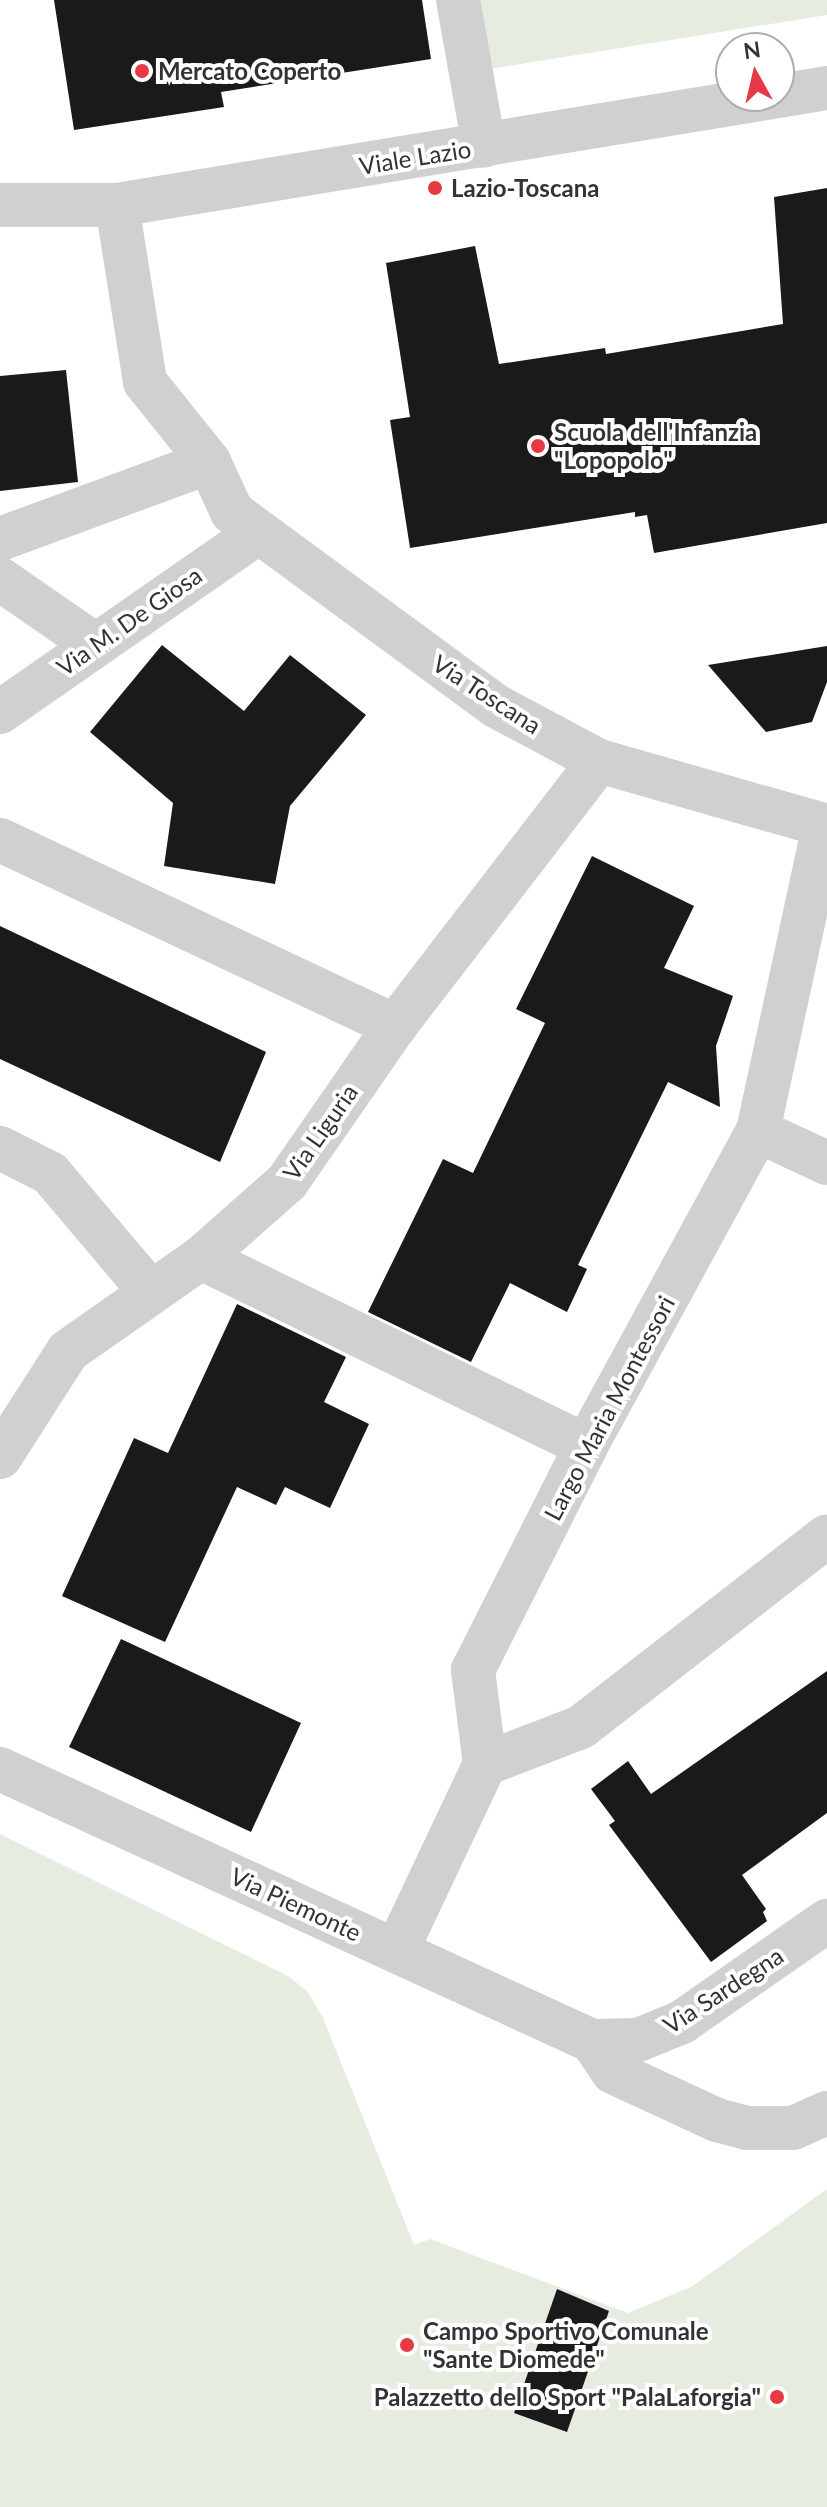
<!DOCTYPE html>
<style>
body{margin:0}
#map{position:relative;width:827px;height:2507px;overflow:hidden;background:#fff;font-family:Lato,sans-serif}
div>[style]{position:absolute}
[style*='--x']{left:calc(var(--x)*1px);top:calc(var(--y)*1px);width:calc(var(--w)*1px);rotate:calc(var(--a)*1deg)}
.green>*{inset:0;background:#e6ecdf}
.building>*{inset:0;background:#1a1a1a}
.minor>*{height:44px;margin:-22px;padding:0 22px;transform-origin:22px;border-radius:22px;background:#d0d0d0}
.dots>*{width:22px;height:22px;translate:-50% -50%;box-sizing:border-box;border:4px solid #fff;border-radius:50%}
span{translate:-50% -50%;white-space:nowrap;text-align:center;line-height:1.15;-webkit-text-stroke:8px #fff;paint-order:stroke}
.poi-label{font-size:24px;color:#333;font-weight:700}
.left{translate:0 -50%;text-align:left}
.right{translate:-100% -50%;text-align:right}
.street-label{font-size:24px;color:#333}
.north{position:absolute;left:715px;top:32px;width:80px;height:80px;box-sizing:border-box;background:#fff;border:2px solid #adadad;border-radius:50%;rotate:352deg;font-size:22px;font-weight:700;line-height:32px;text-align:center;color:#333}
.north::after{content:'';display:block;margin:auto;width:28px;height:36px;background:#e63946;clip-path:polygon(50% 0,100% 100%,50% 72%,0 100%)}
</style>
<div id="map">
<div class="green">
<i style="clip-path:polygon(478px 0,827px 0,827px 15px,490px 69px)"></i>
<i style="clip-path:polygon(0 1834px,288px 1976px,308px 1992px,323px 2018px,414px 2245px,430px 2239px,628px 2313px,693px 2286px,827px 2189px,827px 2507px,0 2507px)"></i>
</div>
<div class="building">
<i style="clip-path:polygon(54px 0,422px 0,431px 59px,221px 92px,224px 107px,74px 130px)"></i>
<i style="clip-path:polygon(827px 188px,827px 523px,654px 553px,647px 515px,635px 517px,635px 512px,410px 548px,390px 420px,410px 417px,386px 263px,475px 246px,499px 364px,605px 348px,606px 354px,783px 324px,774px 197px)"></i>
<i style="clip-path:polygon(66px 370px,78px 482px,0 491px,0 376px)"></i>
<i style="clip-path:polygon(162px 645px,244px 711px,290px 655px,366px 715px,290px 806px,275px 884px,164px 866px,173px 803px,90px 732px)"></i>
<i style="clip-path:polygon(827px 646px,827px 682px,812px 722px,766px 732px,708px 665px)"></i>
<i style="clip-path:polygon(592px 856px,694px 906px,664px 968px,733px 996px,716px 1046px,720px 1107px,668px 1082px,578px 1265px,587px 1269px,567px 1312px,510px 1283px,471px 1362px,368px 1312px,443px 1159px,473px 1173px,545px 1023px,516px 1009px)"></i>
<i style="clip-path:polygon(0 926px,266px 1052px,220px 1162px,0 1059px)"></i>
<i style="clip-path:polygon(237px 1304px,346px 1357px,324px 1402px,369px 1424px,330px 1508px,285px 1487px,276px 1505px,237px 1487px,165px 1642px,62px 1596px,134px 1438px,168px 1453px)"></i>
<i style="clip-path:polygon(121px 1639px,301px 1723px,251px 1832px,69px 1747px)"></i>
<i style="clip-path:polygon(827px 1671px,827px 1813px,742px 1875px,766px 1909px,763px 1912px,767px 1921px,711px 1962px,609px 1825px,615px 1821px,591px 1789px,628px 1761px,651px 1794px)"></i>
<i style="clip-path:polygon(557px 2289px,609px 2311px,567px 2432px,514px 2413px)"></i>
</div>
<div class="minor">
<i style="--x:458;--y:0;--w:148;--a:79.9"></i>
<i style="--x:0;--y:205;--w:117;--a:0"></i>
<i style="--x:117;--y:205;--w:720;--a:-9.36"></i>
<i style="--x:117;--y:205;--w:179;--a:81"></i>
<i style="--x:145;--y:382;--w:102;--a:51.3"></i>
<i style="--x:209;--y:462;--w:55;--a:65.3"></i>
<i style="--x:232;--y:512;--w:328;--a:36.3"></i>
<i style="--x:496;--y:706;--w:117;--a:28.1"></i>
<i style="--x:599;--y:761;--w:237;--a:15.9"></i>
<i style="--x:0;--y:539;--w:223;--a:-20.2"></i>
<i style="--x:0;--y:579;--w:114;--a:34.7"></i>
<i style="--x:0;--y:712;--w:315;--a:-34.8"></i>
<i style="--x:0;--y:840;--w:437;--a:25.2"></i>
<i style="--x:758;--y:1131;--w:313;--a:-77.8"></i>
<i style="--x:0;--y:1148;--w:56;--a:26.6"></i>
<i style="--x:50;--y:1173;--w:153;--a:49.8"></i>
<i style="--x:201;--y:1258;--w:428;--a:26"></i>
<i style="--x:0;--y:1457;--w:126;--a:-57.3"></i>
<i style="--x:68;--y:1351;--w:162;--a:-35"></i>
<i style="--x:201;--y:1258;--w:115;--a:-41.5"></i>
<i style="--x:287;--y:1182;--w:190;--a:-55.3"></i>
<i style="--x:395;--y:1026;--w:334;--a:-52.4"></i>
<i style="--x:485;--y:1764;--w:103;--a:-21.1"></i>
<i style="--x:581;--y:1727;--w:311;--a:-37.8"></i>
<i style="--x:0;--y:1769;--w:651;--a:24.68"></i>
<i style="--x:592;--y:2041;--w:46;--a:-1.2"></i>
<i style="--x:638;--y:2040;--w:48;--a:-22.2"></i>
<i style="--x:682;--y:2022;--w:177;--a:-34.9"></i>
<i style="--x:397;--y:1950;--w:206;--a:-64.7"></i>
<i style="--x:485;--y:1764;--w:95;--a:-97.3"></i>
<i style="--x:473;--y:1670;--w:251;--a:-63.2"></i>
<i style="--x:586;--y:1446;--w:359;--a:-61.4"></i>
<i style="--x:758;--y:1131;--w:76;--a:24.9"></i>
<i style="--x:592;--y:2041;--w:37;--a:56"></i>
<i style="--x:613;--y:2072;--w:115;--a:24.8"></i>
<i style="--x:717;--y:2120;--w:31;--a:15"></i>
<i style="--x:747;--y:2128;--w:46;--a:0"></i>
<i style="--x:793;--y:2128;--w:37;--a:-24"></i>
</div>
<div class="dots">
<i style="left:142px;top:71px;background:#e63946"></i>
<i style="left:435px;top:188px;background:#e63946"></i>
<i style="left:538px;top:446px;background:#e63946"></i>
<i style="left:407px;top:2345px;background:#e63946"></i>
<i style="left:777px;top:2397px;background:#e63946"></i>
</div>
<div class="poi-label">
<span class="left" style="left:158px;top:71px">Mercato Coperto</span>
<span class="left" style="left:451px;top:188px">Lazio-Toscana</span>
<span class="left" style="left:554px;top:446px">Scuola dell'Infanzia<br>"Lopopolo"</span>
<span class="left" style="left:423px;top:2345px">Campo Sportivo Comunale<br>"Sante Diomede"</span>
<span class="right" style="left:761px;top:2397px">Palazzetto dello Sport "PalaLaforgia"</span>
</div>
<div class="street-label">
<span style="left:415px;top:157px;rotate:-9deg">Viale Lazio</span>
<span style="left:129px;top:621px;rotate:-35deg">Via M. De Giosa</span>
<span style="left:487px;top:694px;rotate:33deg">Via Toscana</span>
<span style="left:320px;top:1132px;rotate:-55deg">Via Liguria</span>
<span style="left:609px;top:1408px;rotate:-62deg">Largo Maria Montessori</span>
<span style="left:296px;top:1904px;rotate:25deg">Via Piemonte</span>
<span style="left:723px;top:1990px;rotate:-33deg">Via Sardegna</span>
</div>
<div class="north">N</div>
</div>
